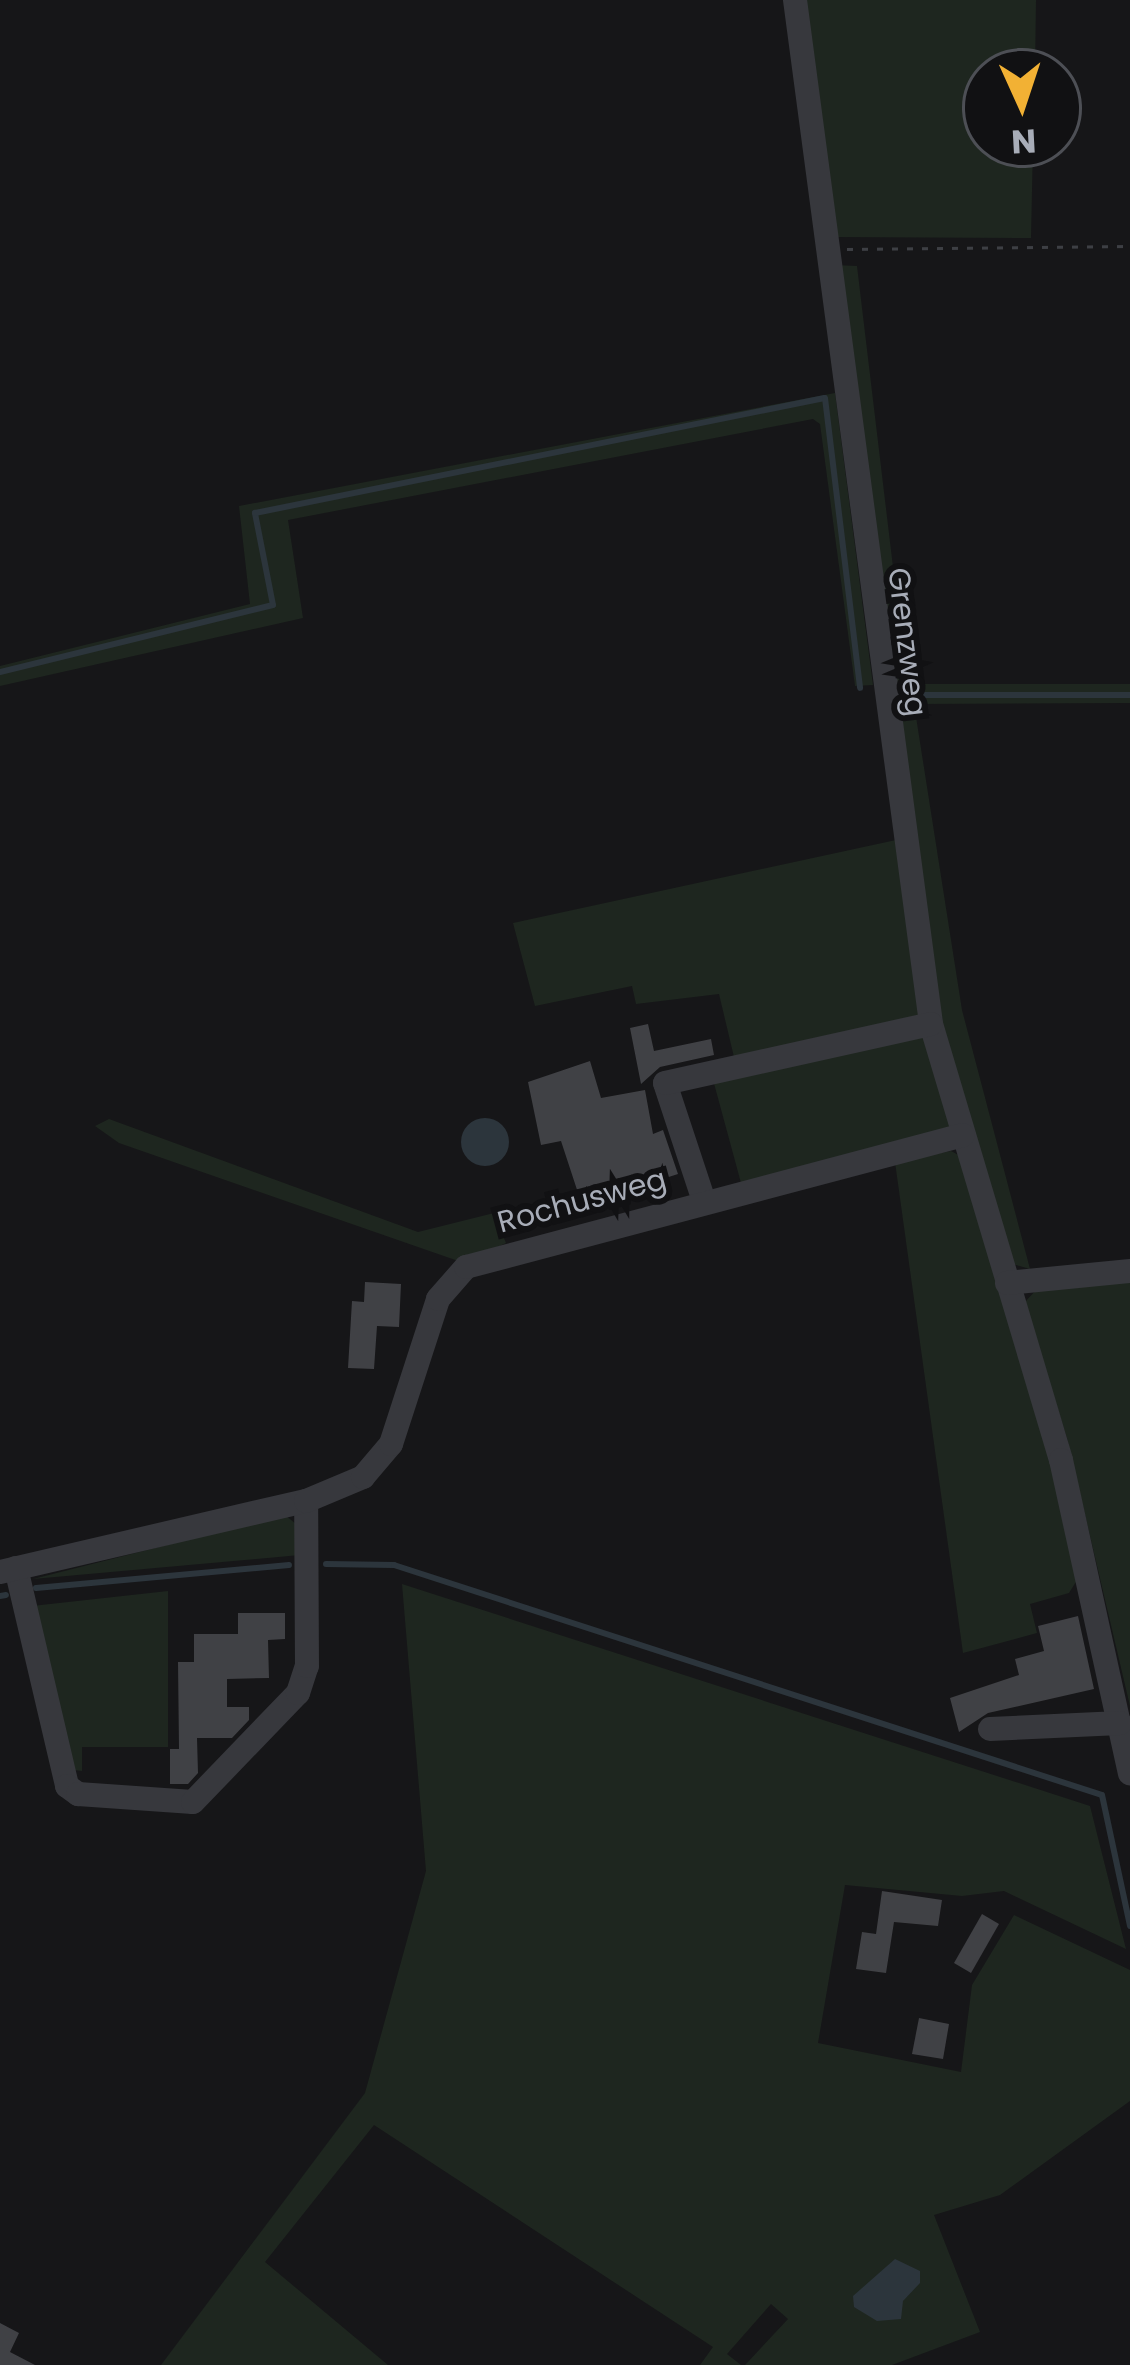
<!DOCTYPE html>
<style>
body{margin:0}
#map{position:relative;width:1130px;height:2365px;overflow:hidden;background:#161618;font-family:Poppins,sans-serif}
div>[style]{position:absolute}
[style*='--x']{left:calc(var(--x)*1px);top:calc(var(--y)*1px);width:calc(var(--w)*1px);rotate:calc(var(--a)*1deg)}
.green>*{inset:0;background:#1e261f}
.water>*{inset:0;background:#2c353c}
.round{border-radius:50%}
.stream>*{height:6px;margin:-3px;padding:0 3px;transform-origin:3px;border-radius:3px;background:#2c353c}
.building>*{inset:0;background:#404145}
.path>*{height:3px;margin-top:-1.5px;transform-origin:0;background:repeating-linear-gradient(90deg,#3d3f44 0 6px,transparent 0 15px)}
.minor>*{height:24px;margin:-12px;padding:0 12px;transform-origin:12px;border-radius:12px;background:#37383d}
span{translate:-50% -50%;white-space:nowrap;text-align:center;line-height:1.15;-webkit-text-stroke:12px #111113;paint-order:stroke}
.street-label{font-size:30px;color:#a8adb8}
.north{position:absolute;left:962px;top:48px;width:120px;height:120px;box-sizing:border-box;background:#111113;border:3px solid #4d4f55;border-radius:50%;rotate:177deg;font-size:33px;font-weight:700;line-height:48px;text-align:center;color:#a8adb8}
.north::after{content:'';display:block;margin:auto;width:42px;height:54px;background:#f2b134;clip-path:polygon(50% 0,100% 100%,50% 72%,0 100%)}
</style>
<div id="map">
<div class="green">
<i style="clip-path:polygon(800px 0,1036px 0,1035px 72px,986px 72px,986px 144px,1033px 144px,1031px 238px,831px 237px)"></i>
<i style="clip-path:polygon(835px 265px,857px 266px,907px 684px,1130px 684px,1130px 703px,914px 704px,962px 1010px,1030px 1269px,1009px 1263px,938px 1021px)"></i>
<i style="clip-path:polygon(835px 393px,873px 685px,855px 686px,820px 424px,813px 419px,288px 520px,303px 618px,0 686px,0 666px,250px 604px,239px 506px)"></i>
<i style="clip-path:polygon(896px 840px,924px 1017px,734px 1057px,719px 994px,636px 1004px,632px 986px,535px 1006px,513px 923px)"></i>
<i style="clip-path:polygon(928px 1030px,955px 1119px,950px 1135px,741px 1183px,712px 1076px)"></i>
<i style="clip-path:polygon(109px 1119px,418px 1232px,494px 1213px,506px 1243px,464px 1263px,119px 1143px,95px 1126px)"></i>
<i style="clip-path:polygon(951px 1151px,966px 1159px,1054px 1460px,1079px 1577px,1069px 1593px,1030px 1604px,1037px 1633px,963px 1653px,895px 1162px)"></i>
<i style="clip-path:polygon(1130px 1281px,1130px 1706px,1067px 1438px,1024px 1303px,1038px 1288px)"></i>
<i style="clip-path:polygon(285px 1515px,296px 1524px,300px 1555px,33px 1579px)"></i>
<i style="clip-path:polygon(402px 1584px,1090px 1806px,1126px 1949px,1004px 1891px,962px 1896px,845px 1885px,818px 2043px,961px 2072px,972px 1985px,1014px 1915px,1130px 1970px,1130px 2101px,1000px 2195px,934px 2215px,980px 2332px,892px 2365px,745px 2365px,788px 2319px,771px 2304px,727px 2354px,741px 2365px,700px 2365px,713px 2347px,374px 2125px,265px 2262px,388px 2365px,161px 2365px,365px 2093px,426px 1871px)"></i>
<i style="clip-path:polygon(168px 1591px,168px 1747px,82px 1747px,82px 1771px,65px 1769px,32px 1606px)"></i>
</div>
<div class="water">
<i class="round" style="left:461px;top:1118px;width:48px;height:48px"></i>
<i style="clip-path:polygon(895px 2259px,920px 2271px,920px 2283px,903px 2301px,901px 2319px,877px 2321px,854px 2307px,853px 2296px)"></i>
</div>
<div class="stream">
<i style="--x:0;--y:672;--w:281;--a:-13.8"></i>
<i style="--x:273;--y:605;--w:94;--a:-101.1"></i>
<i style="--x:255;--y:513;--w:581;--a:-11.41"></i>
<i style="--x:825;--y:398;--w:292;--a:83.1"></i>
<i style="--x:898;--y:695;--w:232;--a:0"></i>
<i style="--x:326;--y:1564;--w:68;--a:0.8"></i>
<i style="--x:394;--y:1565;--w:744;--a:18"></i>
<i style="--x:1102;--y:1795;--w:134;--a:77.9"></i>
<i style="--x:36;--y:1588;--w:254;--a:-5.2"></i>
<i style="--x:0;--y:1596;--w:6;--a:-9"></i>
</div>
<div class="building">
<i style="clip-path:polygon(648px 1024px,654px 1051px,711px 1039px,714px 1055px,660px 1067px,641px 1084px,630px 1028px)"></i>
<i style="clip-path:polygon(590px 1061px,601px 1098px,645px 1090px,653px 1134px,663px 1130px,678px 1174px,582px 1205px,561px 1141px,541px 1145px,528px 1082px)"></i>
<i style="clip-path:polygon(365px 1282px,401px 1284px,399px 1327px,377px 1326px,374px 1369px,348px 1368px,352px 1301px,364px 1302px)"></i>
<i style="clip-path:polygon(238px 1613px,285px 1613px,285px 1639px,268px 1640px,269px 1678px,227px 1679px,227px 1707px,249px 1707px,249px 1720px,232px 1738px,197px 1738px,198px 1773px,188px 1784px,170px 1784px,170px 1749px,179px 1749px,178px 1662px,194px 1662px,194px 1634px,238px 1634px)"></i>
<i style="clip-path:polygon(1078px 1616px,1094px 1689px,988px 1713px,959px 1732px,950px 1698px,1019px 1675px,1015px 1659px,1044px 1651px,1038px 1626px)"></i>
<i style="clip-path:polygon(882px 1891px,942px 1900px,938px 1926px,894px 1922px,886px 1973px,856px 1969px,862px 1932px,876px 1934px)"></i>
<i style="clip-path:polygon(982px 1914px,999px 1924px,971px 1973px,954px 1963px)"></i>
<i style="clip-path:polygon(919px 2018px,949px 2024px,943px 2059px,912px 2054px)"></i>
<i style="clip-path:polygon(0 2323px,19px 2333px,10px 2352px,35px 2365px,0 2365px)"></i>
</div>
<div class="path">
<i style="--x:847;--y:249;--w:283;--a:-0.6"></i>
</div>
<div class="minor">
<i style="--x:795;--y:0;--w:1033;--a:82.43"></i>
<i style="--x:931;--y:1024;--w:455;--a:73.4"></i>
<i style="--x:1061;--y:1460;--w:321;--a:77.6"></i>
<i style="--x:704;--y:1201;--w:124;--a:-108.3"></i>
<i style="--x:665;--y:1083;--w:272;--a:-12.5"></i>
<i style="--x:1007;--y:1283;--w:124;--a:-5.6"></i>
<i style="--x:16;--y:1568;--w:224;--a:76.8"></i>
<i style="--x:67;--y:1786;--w:14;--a:36"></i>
<i style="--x:78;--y:1794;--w:115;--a:4"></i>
<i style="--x:193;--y:1802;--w:151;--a:-46.1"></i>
<i style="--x:298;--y:1693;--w:28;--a:-72"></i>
<i style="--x:307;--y:1666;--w:165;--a:-90.3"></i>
<i style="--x:0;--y:1572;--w:314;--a:-13.1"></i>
<i style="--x:306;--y:1501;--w:62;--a:-22.8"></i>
<i style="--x:363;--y:1477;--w:43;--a:-49.7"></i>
<i style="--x:391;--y:1444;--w:152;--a:-72"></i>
<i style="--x:438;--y:1299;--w:43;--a:-48.8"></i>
<i style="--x:466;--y:1267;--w:514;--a:-14.87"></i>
<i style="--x:990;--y:1729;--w:130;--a:-2.6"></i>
</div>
<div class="street-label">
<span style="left:907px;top:642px;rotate:83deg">Grenzweg</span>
<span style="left:582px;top:1201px;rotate:-15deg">Rochusweg</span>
</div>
<div class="north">N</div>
</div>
